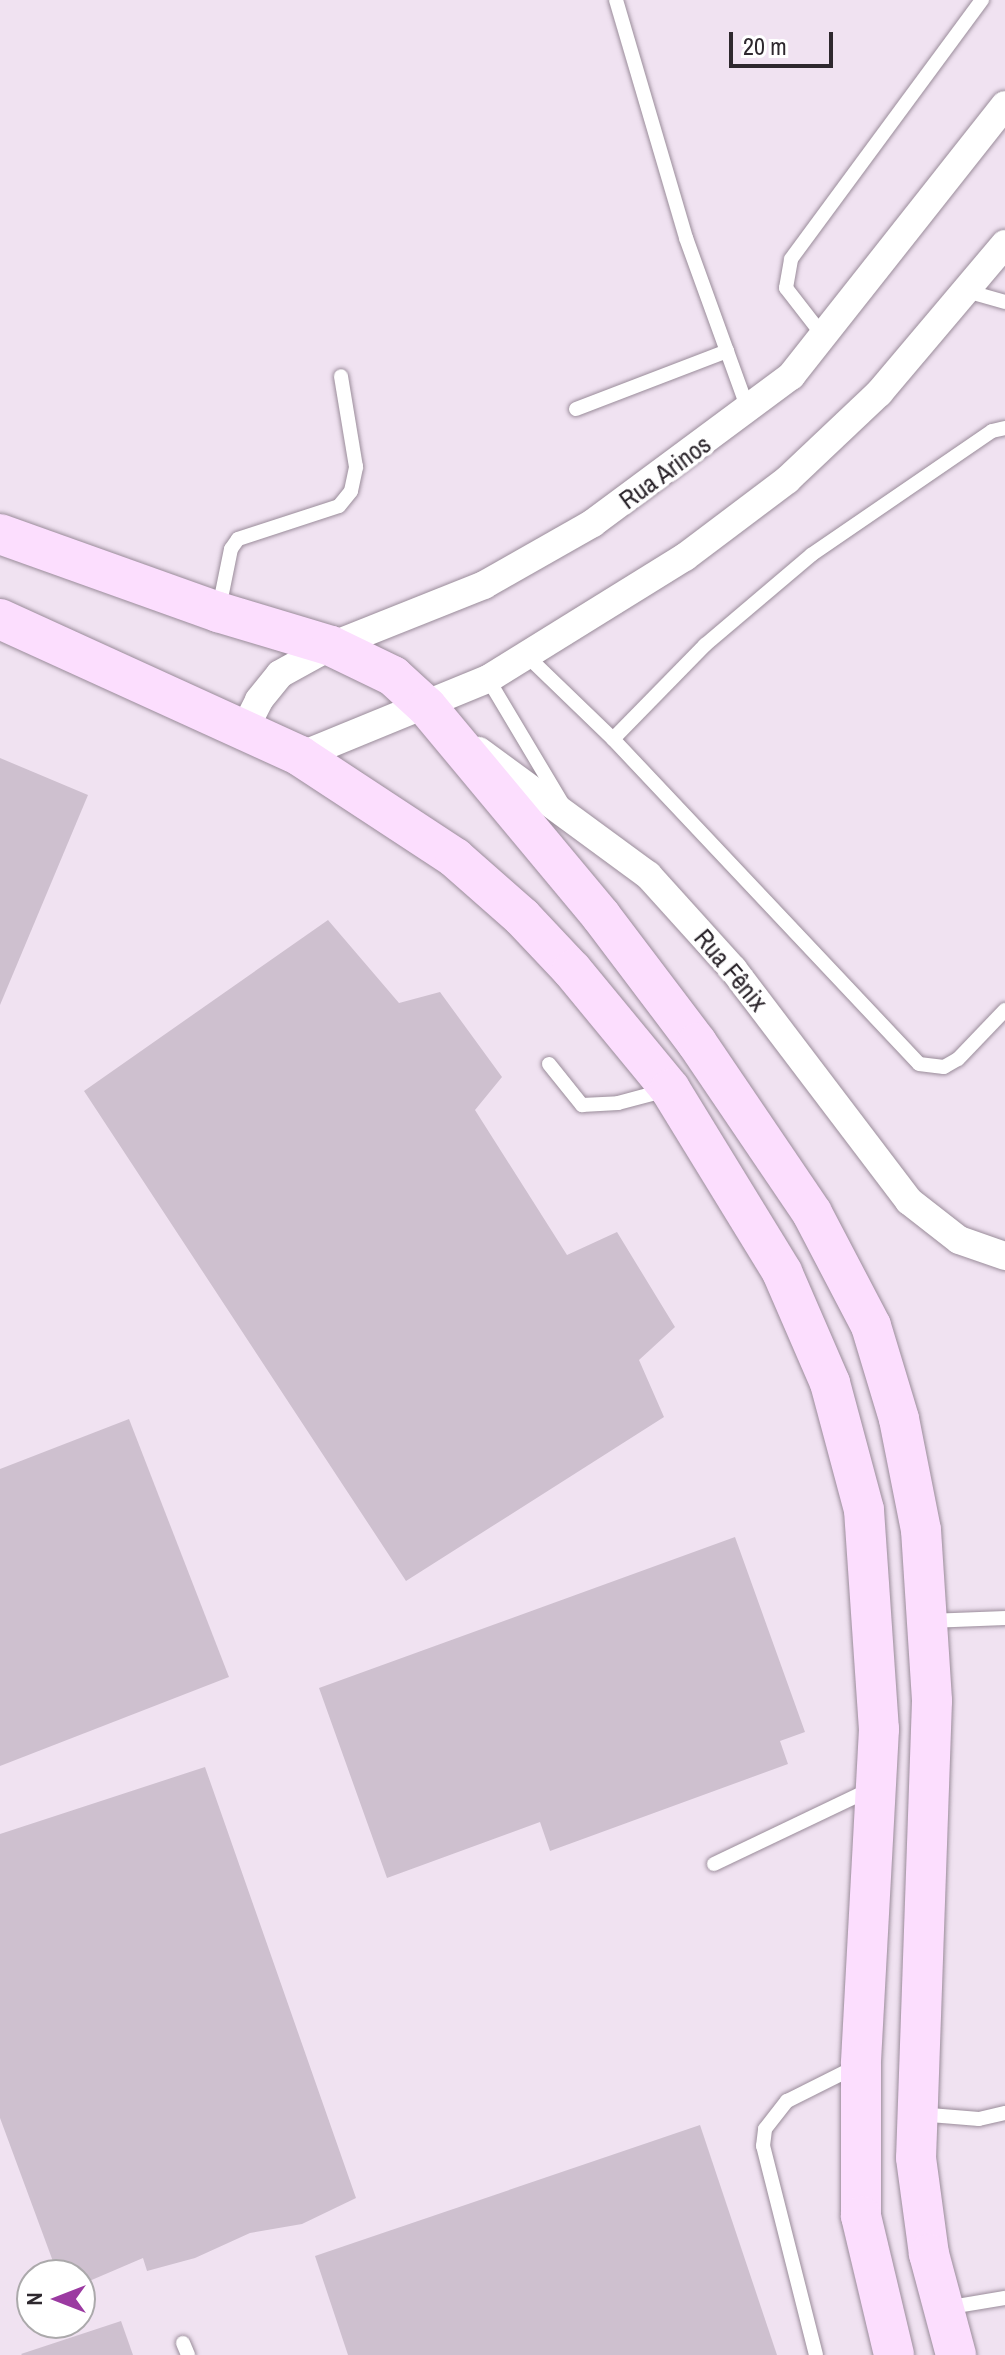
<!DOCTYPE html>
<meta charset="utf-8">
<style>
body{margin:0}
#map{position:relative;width:1005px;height:2355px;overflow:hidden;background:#f0e2f1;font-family:"Archivo Narrow",sans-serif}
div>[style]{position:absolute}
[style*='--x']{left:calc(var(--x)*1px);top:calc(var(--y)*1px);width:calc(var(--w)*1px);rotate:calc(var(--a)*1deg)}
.building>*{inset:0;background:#cec0cf}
.roads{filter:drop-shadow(0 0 2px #9a8c9a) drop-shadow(0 0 2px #9a8c9a)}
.service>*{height:14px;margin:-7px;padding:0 7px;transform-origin:7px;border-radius:7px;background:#fff}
.minor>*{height:28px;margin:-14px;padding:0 14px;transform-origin:14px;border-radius:14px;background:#fff}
.secondary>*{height:40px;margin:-20px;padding:0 20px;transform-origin:20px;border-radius:20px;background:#fcdefe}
span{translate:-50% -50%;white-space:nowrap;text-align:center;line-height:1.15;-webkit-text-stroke:7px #fff;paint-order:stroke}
.street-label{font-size:26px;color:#2e282e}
.north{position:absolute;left:16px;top:2259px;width:80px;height:80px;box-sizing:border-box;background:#fff;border:2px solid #aba9ab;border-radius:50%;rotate:270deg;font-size:22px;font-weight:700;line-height:32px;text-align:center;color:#2e282e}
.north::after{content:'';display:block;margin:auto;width:28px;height:36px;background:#9b3aa1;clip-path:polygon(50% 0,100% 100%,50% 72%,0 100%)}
.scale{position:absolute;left:729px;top:32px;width:104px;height:36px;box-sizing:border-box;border:4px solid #2e282e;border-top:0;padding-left:10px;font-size:24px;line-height:28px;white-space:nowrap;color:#2e282e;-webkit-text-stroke:6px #fff;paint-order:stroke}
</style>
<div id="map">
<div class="building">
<i style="clip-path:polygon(0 758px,88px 795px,0 1005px)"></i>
<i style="clip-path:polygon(328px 920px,399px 1003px,440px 992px,502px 1077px,475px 1110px,567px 1255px,617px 1232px,675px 1327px,639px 1360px,664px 1417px,406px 1581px,84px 1091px)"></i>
<i style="clip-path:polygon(129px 1419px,229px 1677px,0 1766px,0 1469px)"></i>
<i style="clip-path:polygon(735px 1537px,805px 1732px,780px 1741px,788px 1764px,550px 1851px,540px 1822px,387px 1878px,319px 1688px)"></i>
<i style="clip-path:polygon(205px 1767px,356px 2198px,302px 2224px,250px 2233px,195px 2258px,147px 2271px,143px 2258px,80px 2285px,80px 2275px,58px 2275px,0 2118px,0 1834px)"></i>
<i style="clip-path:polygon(700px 2125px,777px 2355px,348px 2355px,315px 2256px)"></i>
<i style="clip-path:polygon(121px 2321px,133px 2355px,22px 2355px,21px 2354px)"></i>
</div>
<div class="roads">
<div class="service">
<i style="--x:616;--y:0;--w:248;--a:73.6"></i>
<i style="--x:686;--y:238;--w:182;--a:70.1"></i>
<i style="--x:966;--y:291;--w:41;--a:15.8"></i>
<i style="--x:824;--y:337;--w:62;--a:-127.8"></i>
<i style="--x:786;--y:288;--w:29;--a:-80"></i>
<i style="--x:791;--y:259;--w:322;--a:-53.6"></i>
<i style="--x:576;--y:409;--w:162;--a:-21"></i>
<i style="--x:219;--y:608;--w:60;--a:-78.5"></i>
<i style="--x:231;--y:549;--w:12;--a:-55"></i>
<i style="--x:238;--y:539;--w:106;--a:-18.1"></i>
<i style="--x:339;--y:506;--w:19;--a:-51"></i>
<i style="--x:351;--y:491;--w:25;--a:-78"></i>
<i style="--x:356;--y:467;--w:92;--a:-99.4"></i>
<i style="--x:526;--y:655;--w:121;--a:44"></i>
<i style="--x:613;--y:739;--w:446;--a:46.7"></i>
<i style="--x:919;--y:1064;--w:25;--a:7"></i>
<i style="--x:944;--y:1067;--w:16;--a:-30"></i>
<i style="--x:958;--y:1059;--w:68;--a:-46.2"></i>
<i style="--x:488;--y:679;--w:144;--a:59.2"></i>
<i style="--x:613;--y:739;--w:132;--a:-45.6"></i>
<i style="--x:705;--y:645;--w:139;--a:-40.3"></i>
<i style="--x:811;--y:555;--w:219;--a:-34.4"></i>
<i style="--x:992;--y:431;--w:13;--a:-13"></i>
<i style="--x:549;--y:1064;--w:53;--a:51.2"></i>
<i style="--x:582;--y:1105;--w:36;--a:-3"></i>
<i style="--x:618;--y:1103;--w:51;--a:-14.9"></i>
<i style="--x:929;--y:1621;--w:76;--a:-2.3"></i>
<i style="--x:714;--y:1864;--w:172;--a:-25.5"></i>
<i style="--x:918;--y:2114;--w:61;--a:4.7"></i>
<i style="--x:979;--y:2119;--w:27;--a:-13"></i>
<i style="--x:945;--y:2308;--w:61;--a:-9.5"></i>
<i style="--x:183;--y:2343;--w:13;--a:67"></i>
<i style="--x:816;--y:2355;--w:216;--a:-104.2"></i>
<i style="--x:763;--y:2146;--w:17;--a:-83"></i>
<i style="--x:765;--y:2129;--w:36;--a:-52"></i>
<i style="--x:787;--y:2101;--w:78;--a:-26.6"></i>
</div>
<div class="minor">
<i style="--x:244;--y:730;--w:34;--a:-63"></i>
<i style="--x:259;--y:700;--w:33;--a:-51"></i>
<i style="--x:280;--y:674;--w:58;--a:-28.8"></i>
<i style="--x:331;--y:646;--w:165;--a:-21.7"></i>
<i style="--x:484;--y:585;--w:125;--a:-29.6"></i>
<i style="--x:593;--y:523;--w:247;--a:-36.6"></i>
<i style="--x:791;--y:376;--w:345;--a:-51.7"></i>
<i style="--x:479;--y:751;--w:210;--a:36.3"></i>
<i style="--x:648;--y:875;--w:127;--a:47.9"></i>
<i style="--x:733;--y:969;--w:291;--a:52.8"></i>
<i style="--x:909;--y:1201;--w:63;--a:38"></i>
<i style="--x:959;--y:1240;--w:49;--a:19.2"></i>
<i style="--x:300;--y:756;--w:203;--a:-22.3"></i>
<i style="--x:488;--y:679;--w:232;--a:-31.8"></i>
<i style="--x:685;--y:557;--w:128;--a:-37"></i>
<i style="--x:787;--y:480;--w:127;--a:-43.4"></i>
<i style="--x:879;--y:393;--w:195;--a:-49.8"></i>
</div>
<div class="secondary">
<i style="--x:0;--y:534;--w:232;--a:19.7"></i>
<i style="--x:218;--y:612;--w:118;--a:16.7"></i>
<i style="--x:331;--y:646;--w:69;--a:25.8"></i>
<i style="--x:393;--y:676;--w:46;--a:42.4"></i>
<i style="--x:427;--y:707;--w:272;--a:50.2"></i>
<i style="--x:601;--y:916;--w:159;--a:52.9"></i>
<i style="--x:697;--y:1043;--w:205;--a:55.9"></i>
<i style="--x:812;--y:1213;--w:127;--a:62.4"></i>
<i style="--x:871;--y:1326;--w:97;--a:73.2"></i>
<i style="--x:899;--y:1419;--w:113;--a:78.8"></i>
<i style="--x:921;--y:1530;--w:171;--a:86.3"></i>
<i style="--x:932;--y:1701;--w:457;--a:92"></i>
<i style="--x:916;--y:2158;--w:97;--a:82.3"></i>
<i style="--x:929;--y:2254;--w:105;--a:75"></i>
<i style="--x:0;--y:619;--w:330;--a:24.5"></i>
<i style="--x:300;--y:756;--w:186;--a:33.3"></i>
<i style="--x:455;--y:858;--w:89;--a:41.4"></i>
<i style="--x:522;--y:917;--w:73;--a:46.7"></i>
<i style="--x:572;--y:970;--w:154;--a:50.5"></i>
<i style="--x:670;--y:1089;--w:215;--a:58.5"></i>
<i style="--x:782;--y:1272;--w:121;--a:66.6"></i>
<i style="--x:830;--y:1383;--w:131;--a:75"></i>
<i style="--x:864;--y:1510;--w:220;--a:86.1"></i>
<i style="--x:879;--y:1729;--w:335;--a:93.1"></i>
<i style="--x:861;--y:2064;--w:152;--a:90"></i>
<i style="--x:861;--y:2216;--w:143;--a:76.6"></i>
</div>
</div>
<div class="street-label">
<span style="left:665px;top:472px;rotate:-36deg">Rua Arinos</span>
<span style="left:731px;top:970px;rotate:50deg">Rua Fênix</span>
</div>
<div class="north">N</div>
<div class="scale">20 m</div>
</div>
